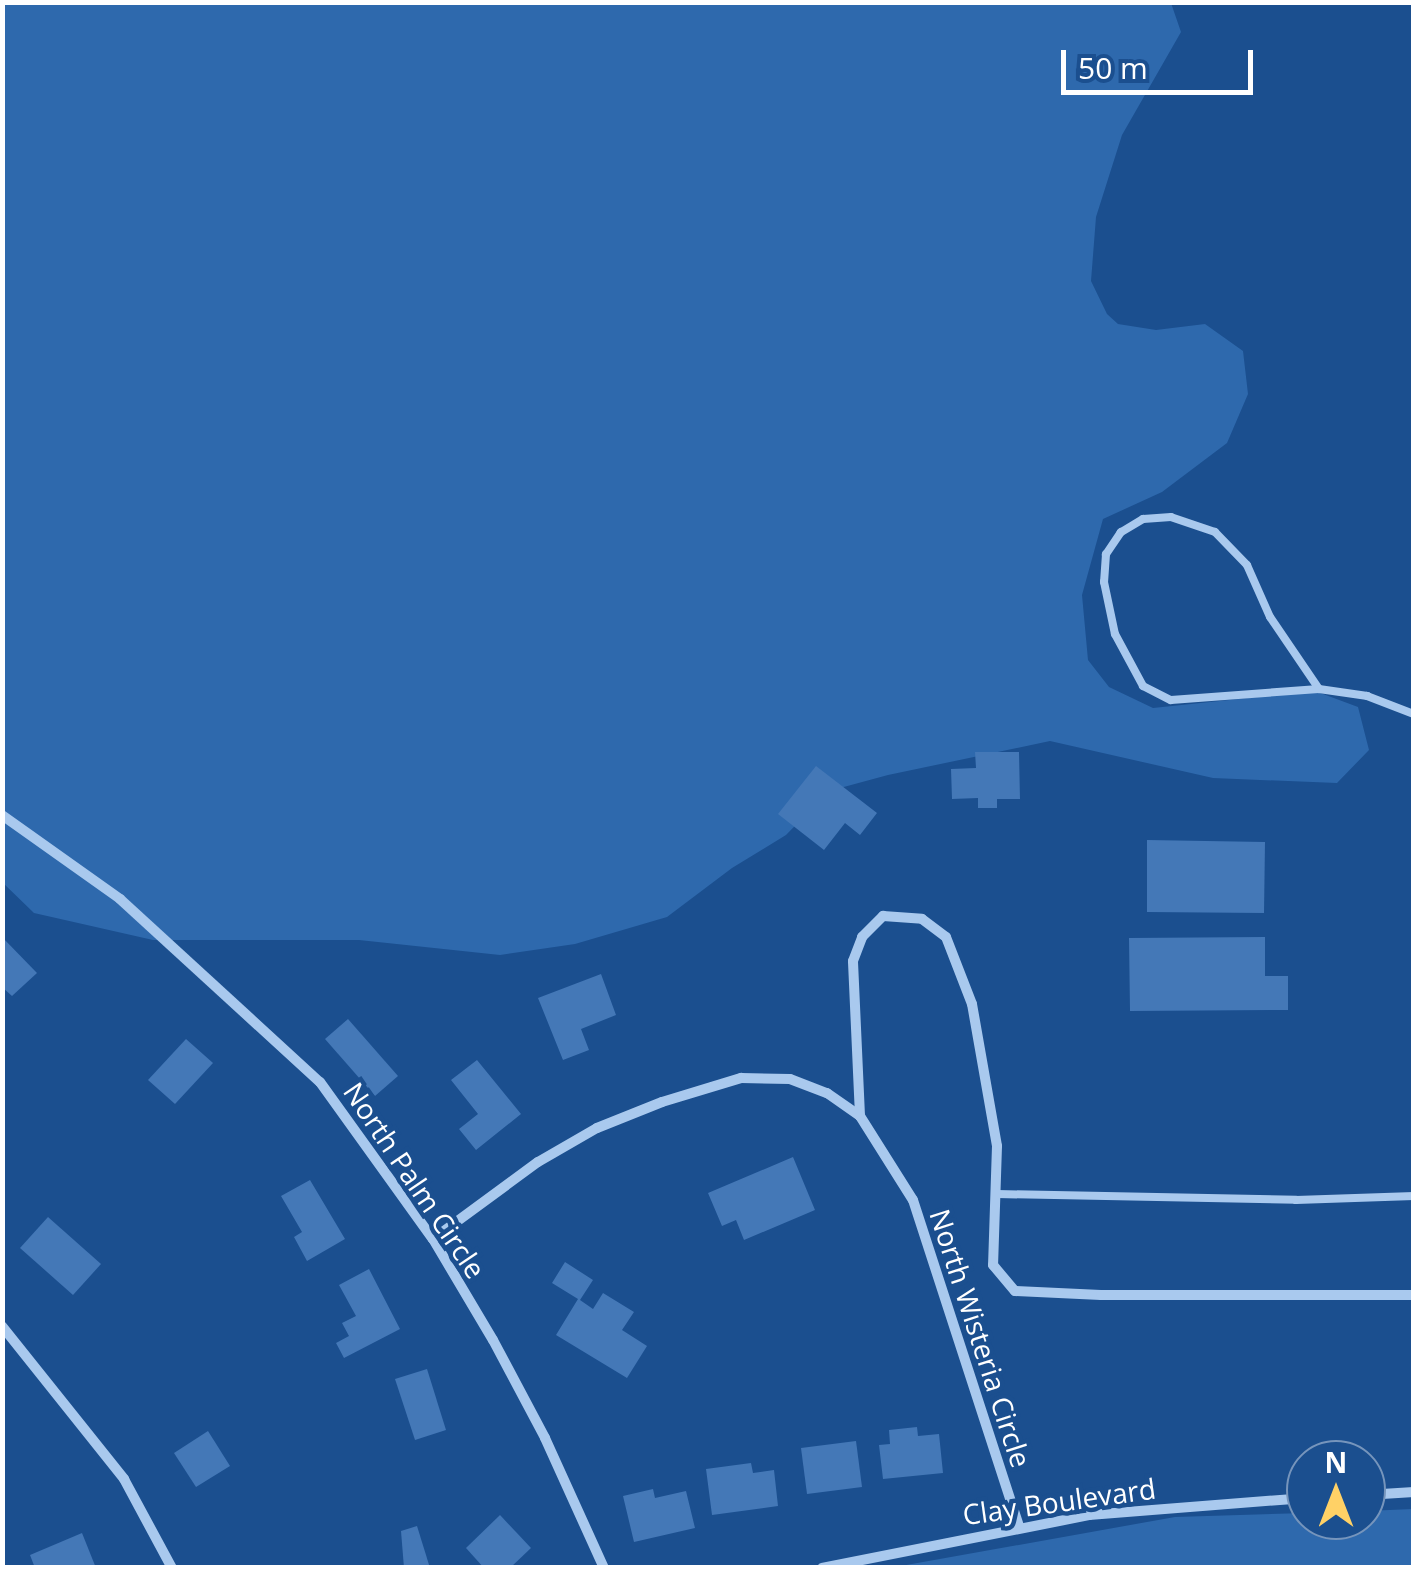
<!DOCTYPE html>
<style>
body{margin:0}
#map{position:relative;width:1416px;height:1570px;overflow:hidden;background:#1b4f8f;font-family:"Open Sans",sans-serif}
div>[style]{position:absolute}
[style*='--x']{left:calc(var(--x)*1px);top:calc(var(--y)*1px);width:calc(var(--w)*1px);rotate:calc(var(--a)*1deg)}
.green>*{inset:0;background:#2e69ad}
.building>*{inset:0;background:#4478b7}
.service>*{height:8px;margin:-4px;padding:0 4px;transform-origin:4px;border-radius:4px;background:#a9c9ee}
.minor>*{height:10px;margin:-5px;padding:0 5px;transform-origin:5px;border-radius:5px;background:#a9c9ee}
span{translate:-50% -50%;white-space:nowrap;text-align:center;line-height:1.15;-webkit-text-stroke:9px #1b4f8f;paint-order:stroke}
.street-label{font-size:28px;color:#fff}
.frame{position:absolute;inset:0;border:5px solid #fff;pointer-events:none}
.north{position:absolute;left:1286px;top:1440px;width:100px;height:100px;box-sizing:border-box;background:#1b4f8f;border:2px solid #7695bc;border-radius:50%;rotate:0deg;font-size:28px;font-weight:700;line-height:40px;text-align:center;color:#fff}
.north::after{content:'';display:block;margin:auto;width:35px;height:45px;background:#ffd166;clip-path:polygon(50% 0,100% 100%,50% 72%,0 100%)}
.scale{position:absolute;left:1061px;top:50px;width:192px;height:45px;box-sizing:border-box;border:5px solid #fff;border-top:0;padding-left:12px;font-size:30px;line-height:35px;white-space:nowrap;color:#fff;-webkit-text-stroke:8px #1b4f8f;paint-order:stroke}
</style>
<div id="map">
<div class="green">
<i style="clip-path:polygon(2px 3px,1171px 3px,1181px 32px,1122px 135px,1096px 217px,1091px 281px,1107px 314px,1118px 324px,1156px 330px,1205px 324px,1243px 351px,1248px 394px,1227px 443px,1162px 492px,1103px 519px,1082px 595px,1088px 660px,1109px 687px,1153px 708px,1315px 691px,1358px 707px,1369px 750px,1337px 783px,1213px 778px,1050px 741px,888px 775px,829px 791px,786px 835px,732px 868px,667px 917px,575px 944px,500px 955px,359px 940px,153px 940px,34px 913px,2px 882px)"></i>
<i style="clip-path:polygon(1413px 1509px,1413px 1567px,895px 1567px,1175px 1517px,1306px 1513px,1306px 1520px,1366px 1520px,1366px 1511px)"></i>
</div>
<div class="building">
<i style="clip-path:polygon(975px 752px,1019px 752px,1020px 799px,997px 799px,997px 808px,978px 808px,978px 798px,952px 799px,951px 769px,976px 768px)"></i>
<i style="clip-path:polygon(816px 766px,877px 813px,860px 835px,845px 823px,824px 850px,778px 814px)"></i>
<i style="clip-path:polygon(1147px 840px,1265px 842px,1264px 913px,1147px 912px)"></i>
<i style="clip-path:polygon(2px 937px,37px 973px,12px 996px,2px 987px)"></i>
<i style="clip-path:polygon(1265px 937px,1265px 976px,1288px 976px,1288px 1010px,1130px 1011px,1129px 938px)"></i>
<i style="clip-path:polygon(601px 974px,616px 1015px,581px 1029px,589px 1050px,563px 1060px,538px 998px)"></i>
<i style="clip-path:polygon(348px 1019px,398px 1076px,375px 1096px,325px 1039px)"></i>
<i style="clip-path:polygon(186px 1039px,213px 1063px,175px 1104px,148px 1080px)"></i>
<i style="clip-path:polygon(477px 1060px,521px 1114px,476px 1150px,459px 1129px,478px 1114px,451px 1080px)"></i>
<i style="clip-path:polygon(793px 1157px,815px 1210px,744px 1240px,736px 1220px,722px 1226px,708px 1193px)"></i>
<i style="clip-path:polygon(310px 1180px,345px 1239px,307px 1261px,294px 1237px,302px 1232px,281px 1196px)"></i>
<i style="clip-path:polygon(48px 1217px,101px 1264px,73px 1295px,20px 1248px)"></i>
<i style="clip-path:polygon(565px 1262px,593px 1280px,580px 1300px,593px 1309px,603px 1293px,634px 1312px,622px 1330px,647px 1346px,627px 1378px,556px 1335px,578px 1299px,552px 1283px)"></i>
<i style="clip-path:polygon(369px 1269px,400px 1329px,344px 1358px,336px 1343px,349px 1336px,342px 1323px,356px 1316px,339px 1285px)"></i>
<i style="clip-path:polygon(427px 1369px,446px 1430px,415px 1440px,395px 1379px)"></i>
<i style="clip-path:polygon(917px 1427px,918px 1436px,939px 1434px,943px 1473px,883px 1479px,879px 1445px,890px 1444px,889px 1430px)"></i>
<i style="clip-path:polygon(208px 1431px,230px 1466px,196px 1487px,174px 1453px)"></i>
<i style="clip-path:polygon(856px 1441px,862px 1487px,807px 1494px,801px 1448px)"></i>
<i style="clip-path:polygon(751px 1463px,753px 1473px,774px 1470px,778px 1506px,712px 1515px,706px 1469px)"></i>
<i style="clip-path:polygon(653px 1489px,655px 1498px,686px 1491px,695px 1528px,634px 1542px,623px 1496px)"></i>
<i style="clip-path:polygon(500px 1515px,531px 1548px,510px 1568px,484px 1568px,466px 1548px)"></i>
<i style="clip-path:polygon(417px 1526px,430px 1568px,404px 1568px,401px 1531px)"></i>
<i style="clip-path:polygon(82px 1533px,96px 1568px,35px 1568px,30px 1555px)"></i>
</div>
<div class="service">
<i style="--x:1319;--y:689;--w:87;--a:-124.2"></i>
<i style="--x:1270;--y:617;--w:57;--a:-113.9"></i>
<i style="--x:1247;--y:565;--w:46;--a:-134.1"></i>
<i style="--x:1215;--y:532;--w:46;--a:-161.2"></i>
<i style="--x:1171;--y:517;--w:28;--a:176"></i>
<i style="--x:1143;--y:519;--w:26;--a:149"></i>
<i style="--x:1121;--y:532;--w:27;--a:124"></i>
<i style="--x:1106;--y:554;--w:28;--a:94"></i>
<i style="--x:1104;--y:582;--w:53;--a:78.1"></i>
<i style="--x:1115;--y:634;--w:59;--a:61.7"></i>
<i style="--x:1143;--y:686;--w:31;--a:27"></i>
<i style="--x:1171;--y:700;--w:148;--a:-4.3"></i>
<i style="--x:1319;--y:689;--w:49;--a:8.3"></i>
<i style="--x:1367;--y:696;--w:50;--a:21"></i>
<i style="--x:997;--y:1194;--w:299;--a:1.1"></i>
<i style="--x:1296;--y:1200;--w:118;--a:-1.9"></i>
</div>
<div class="minor">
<i style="--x:2;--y:815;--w:145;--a:35.4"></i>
<i style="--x:120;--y:899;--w:271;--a:42.5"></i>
<i style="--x:320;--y:1082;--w:193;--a:54.3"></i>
<i style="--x:433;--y:1239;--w:117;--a:59.3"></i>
<i style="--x:493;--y:1340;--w:111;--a:62"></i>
<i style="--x:545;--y:1438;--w:143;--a:65.6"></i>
<i style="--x:860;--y:1116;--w:155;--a:-92.6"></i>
<i style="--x:853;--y:961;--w:26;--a:-69"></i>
<i style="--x:862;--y:937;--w:30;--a:-45"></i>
<i style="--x:883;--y:916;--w:39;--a:4"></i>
<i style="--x:922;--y:919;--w:30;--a:37"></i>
<i style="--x:946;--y:937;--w:72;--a:68.8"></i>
<i style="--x:972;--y:1004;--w:144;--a:80"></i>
<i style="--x:997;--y:1146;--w:119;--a:91.9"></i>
<i style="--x:993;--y:1265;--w:34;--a:50"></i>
<i style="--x:1015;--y:1291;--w:86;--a:2.7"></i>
<i style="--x:1101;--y:1295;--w:313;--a:0"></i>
<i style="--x:433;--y:1239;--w:130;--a:-36.3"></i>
<i style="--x:538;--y:1162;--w:68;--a:-30"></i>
<i style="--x:597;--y:1128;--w:70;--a:-21.8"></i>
<i style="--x:662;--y:1102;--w:83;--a:-16.9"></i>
<i style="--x:741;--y:1078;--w:49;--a:1.2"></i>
<i style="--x:790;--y:1079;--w:40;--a:21"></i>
<i style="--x:827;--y:1093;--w:40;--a:34.9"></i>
<i style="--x:860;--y:1116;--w:99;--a:57.8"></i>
<i style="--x:913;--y:1200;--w:344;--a:72"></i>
<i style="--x:2;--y:1326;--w:196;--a:51.4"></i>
<i style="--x:124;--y:1479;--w:101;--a:61.7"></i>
<i style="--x:1366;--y:1495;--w:48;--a:-3.6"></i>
<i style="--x:822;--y:1568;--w:272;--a:-11.2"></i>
<i style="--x:1089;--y:1515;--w:218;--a:-4.5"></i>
</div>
<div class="street-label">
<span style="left:415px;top:1180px;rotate:56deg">North Palm Circle</span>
<span style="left:981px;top:1338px;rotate:72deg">North Wisteria Circle</span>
<span style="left:1059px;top:1501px;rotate:-8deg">Clay Boulevard</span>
</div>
<div class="frame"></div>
<div class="north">N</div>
<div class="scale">50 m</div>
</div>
